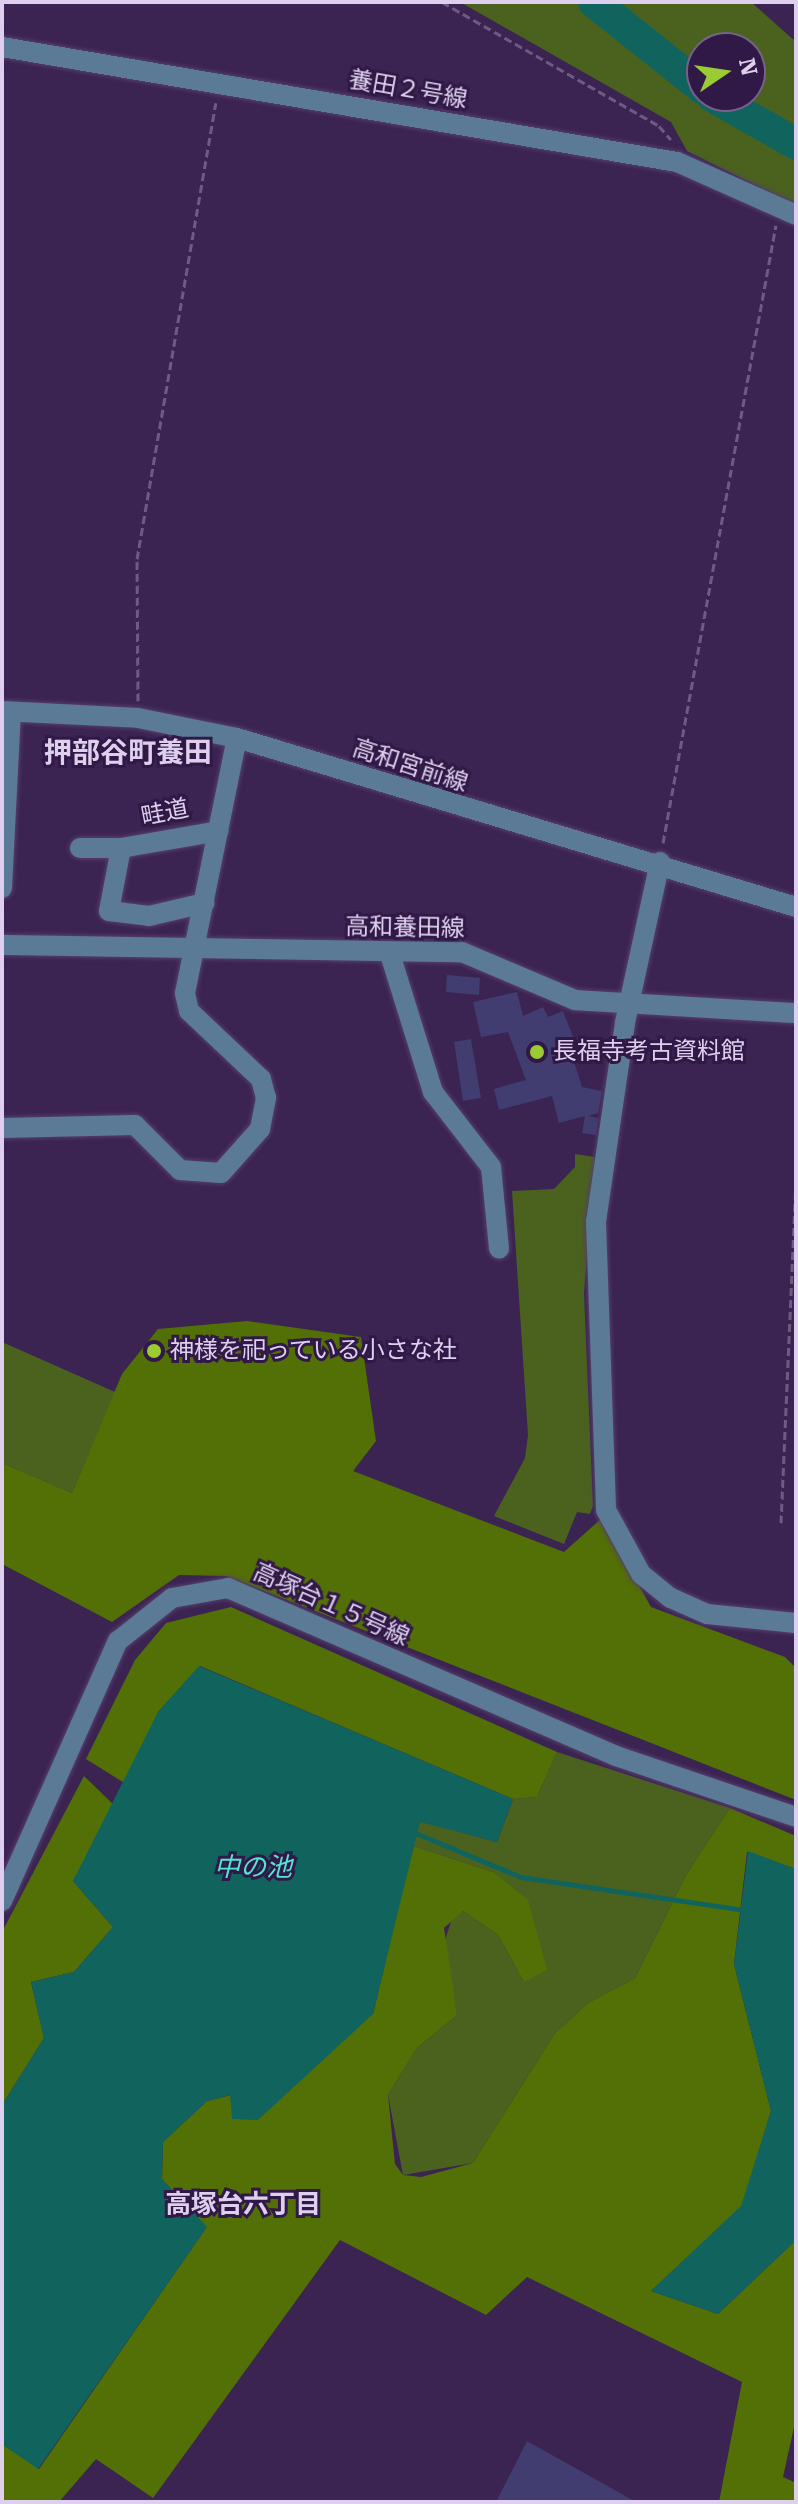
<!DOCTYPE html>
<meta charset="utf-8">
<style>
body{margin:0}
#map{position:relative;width:798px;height:2504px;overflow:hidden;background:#3b2352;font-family:"Roboto Serif","Noto Sans JP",serif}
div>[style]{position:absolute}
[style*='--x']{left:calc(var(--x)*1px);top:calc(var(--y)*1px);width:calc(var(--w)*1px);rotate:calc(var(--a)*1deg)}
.green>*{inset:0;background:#4b621f}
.forest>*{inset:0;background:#537006}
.water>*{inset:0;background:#10645d}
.stream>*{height:5px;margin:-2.5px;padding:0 2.5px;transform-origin:2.5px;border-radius:2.5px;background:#10645d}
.river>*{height:32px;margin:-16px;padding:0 16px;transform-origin:16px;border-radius:16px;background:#10645d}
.building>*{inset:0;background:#423d70}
.path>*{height:3px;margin-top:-1.5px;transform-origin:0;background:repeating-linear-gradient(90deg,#6f5a84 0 8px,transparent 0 12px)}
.roads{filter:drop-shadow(0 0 2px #553f6b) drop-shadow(0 0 2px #553f6b)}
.minor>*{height:20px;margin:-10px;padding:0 10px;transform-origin:10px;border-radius:10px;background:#5b7a96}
.dots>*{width:22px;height:22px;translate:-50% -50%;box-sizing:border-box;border:4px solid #311947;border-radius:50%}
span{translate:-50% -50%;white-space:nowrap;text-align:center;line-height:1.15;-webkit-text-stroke:6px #311947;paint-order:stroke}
.street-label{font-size:24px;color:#ddcfed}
.poi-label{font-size:24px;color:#ddcfed}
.left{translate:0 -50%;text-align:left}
.water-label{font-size:26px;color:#53e4d6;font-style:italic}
.neighbourhood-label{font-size:26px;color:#ddcfed;font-weight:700}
.quarter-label{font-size:28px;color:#ddcfed;font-weight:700}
.frame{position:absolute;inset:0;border:4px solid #ddcfed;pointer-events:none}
.north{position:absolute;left:686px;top:32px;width:80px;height:80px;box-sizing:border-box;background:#311947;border:2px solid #766289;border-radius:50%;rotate:77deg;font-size:22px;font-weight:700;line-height:32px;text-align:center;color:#ddcfed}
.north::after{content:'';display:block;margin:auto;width:28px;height:36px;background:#9bcb33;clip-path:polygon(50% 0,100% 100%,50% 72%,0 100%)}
</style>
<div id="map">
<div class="green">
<i style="clip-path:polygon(evenodd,460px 2px,751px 2px,796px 42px,796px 205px,687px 151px,671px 122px,460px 2px,702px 48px,750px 48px,750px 96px,702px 96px,702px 48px)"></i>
<i style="clip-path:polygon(575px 1154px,595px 1157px,584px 1293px,593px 1506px,590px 1514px,577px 1512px,564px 1544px,494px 1516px,525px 1458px,528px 1435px,512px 1191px,554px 1189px,575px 1167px)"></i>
<i style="clip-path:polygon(2px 1342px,115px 1392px,72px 1493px,2px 1463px)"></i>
<i style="clip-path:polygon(557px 1752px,730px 1808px,686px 1875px,635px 1978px,588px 2003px,555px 2033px,473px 2163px,403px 2175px,388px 2095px,417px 2048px,457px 2015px,443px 1947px,452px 1918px,463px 1911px,498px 1935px,524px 1982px,493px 1872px,413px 1846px,420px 1821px,497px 1842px,513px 1799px,537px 1797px)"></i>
</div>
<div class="forest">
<i style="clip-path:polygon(247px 1321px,361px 1337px,376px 1441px,353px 1471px,564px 1552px,602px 1518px,651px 1607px,785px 1657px,796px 1668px,796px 1800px,226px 1576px,179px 1575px,112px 1622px,2px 1564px,2px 1463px,72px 1493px,122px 1374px,158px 1329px)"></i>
<i style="clip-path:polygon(231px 1607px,557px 1752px,537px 1797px,513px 1799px,200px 1666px,158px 1712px,126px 1784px,86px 1759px,135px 1660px,166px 1623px)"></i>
<i style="clip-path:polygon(84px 1776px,116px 1807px,73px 1881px,113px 1927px,74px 1972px,31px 1982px,44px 2038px,2px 2105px,2px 1932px)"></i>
<i style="clip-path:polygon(730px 1808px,796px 1836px,796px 1869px,747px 1852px,734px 1964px,771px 2111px,742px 2206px,651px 2291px,718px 2314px,796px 2240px,796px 2418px,783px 2477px,796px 2483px,796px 2502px,719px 2502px,742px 2382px,527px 2277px,486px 2315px,340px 2240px,153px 2498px,96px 2459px,59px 2502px,2px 2502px,2px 2444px,39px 2469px,206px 2228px,162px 2179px,163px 2142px,207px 2101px,231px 2095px,373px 2014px,413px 1846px,493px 1872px,528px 1900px,547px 1970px,524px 1982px,498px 1935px,463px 1911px,444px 1928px,457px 2015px,417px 2048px,388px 2095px,395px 2164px,403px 2175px,421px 2177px,473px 2163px,555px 2033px,588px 2003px,635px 1978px,686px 1875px)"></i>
</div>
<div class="water">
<i style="clip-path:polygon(199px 1666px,513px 1799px,497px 1842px,420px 1822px,373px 2014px,258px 2120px,232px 2119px,230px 2095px,207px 2101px,163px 2142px,162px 2179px,207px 2227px,38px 2469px,2px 2444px,2px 2105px,44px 2038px,31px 1982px,74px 1972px,113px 1927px,73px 1881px,158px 1712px)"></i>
<i style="clip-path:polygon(748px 1851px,796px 1869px,796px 2240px,718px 2314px,651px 2291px,741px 2206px,771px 2111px,734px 1964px)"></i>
</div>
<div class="stream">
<i style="--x:413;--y:1832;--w:117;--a:22.6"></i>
<i style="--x:521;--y:1877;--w:225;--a:8.4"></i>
</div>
<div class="river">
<i style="--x:594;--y:2;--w:138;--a:38.5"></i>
<i style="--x:712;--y:96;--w:97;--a:29.7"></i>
</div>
<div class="building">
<i style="clip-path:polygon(447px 975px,480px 978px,479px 995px,446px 992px)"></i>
<i style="clip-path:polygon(517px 992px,523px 1016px,543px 1007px,548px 1017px,563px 1011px,580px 1055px,573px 1058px,582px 1087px,602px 1091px,598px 1113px,588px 1116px,598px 1118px,596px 1135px,582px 1133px,585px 1116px,559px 1123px,552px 1096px,499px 1110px,494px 1089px,526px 1080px,508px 1032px,481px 1037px,473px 1002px)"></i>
<i style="clip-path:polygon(471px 1039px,481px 1098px,463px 1101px,454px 1042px)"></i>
<i style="clip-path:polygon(527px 2441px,636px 2502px,496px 2502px)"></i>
</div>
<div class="path">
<i style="--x:442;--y:2;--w:250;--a:29.7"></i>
<i style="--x:659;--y:126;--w:18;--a:49"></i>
<i style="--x:138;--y:701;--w:142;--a:-90.4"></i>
<i style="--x:137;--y:559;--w:463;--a:-80.2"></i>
<i style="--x:663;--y:843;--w:628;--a:-79.64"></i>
<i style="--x:781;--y:1523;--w:347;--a:-87.5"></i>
</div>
<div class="roads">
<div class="minor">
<i style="--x:2;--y:47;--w:685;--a:9.67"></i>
<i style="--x:677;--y:162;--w:130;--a:24"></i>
<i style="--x:2;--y:711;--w:136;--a:2.9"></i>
<i style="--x:138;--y:718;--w:101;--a:11.4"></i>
<i style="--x:237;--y:738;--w:584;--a:16.82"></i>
<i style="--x:80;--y:848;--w:41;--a:0"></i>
<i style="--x:121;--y:848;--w:64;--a:100.8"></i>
<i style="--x:109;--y:911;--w:40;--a:7.1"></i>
<i style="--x:149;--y:916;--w:57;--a:-13.1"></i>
<i style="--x:121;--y:848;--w:99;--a:-9.8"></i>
<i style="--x:660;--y:862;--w:165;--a:102.3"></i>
<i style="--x:625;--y:1023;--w:201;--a:98.3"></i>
<i style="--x:596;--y:1222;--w:288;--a:88"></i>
<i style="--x:606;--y:1510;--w:73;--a:61.3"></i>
<i style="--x:641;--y:1574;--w:38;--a:39"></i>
<i style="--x:671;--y:1598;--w:39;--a:24"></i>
<i style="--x:707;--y:1614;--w:89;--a:5.8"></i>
<i style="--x:2;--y:888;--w:176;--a:-87.1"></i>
<i style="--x:2;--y:945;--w:460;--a:0.9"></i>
<i style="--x:462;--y:952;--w:123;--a:23"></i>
<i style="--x:575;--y:1000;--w:221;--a:3.4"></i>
<i style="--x:390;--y:954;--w:145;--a:72.7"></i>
<i style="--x:433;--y:1092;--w:95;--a:52.3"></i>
<i style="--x:491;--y:1167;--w:82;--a:84.4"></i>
<i style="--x:2;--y:1128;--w:133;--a:-1.3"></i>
<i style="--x:135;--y:1125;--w:64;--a:45"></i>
<i style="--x:180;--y:1170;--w:41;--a:4.2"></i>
<i style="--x:221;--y:1173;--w:59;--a:-48.4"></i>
<i style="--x:260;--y:1129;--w:32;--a:-79"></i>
<i style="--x:266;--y:1098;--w:20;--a:-105"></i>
<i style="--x:261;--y:1079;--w:99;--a:-136.6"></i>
<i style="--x:189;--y:1011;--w:18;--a:-103"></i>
<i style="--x:185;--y:993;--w:260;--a:-78.5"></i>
<i style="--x:2;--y:1901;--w:285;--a:-66"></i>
<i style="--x:118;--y:1641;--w:69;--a:-38.5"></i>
<i style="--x:172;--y:1598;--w:57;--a:-10.1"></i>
<i style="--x:228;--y:1588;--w:423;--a:23.4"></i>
<i style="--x:616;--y:1756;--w:190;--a:18.7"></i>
</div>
</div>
<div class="dots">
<i style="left:537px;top:1052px;background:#9bcb33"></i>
<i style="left:154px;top:1351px;background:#9bcb33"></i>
</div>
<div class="street-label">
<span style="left:408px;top:90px;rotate:10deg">養田２号線</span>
<span style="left:410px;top:766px;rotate:18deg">高和宮前線</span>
<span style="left:165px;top:813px;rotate:-11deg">畦道</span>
<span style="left:405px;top:928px;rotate:1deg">高和養田線</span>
<span style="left:331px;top:1605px;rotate:24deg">高塚台１５号線</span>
</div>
<div class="poi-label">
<span class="left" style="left:553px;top:1052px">長福寺考古資料館</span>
<span class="left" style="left:170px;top:1351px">神様を祀っている小さな社</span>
</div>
<div class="water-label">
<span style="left:253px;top:1868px">中の池</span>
</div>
<div class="neighbourhood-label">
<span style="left:243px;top:2205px">高塚台六丁目</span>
</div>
<div class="quarter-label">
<span style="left:128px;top:753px">押部谷町養田</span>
</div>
<div class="frame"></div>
<div class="north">N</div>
</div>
